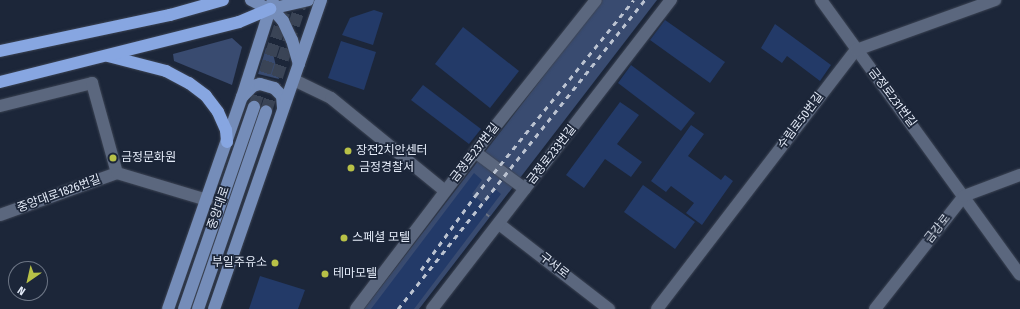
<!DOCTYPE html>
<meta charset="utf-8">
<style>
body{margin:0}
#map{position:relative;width:1020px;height:309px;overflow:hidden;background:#1c2639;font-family:"Fira Sans Condensed","Noto Sans KR",sans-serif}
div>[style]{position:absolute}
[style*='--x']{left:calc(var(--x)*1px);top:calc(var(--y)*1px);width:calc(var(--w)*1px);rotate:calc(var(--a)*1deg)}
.green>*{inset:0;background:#394b70}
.building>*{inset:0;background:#233a68}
.major-tunnel>*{height:12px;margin-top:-6px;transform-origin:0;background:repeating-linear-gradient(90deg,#3a4456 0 12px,transparent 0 18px)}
.path>*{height:2px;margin-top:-1px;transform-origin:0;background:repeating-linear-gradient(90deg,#6c7485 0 4px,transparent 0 6px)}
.roads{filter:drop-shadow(0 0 1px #3c4454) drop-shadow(0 0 1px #3c4454)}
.minor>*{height:12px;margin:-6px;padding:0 6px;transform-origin:6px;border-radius:6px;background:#5b677e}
.major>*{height:12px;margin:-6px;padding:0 6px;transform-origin:6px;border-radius:6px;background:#758db9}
.highway>*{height:12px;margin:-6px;padding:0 6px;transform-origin:6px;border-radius:6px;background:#87a6e1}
.rail>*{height:3px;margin-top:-1.5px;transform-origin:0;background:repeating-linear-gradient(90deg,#bbc3d1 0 5px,transparent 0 10px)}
.dots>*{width:11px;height:11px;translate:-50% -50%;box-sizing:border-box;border:2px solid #1c2639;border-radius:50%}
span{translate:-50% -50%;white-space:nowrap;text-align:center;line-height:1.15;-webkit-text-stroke:3.5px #1c2639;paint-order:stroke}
.street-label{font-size:12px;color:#e4ebf8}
.poi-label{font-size:12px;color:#e4ebf8}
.left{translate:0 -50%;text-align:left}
.right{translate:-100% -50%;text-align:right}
.north{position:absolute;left:8px;top:261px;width:40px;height:40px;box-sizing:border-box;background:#1c2639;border:1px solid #6c7585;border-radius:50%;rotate:214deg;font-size:11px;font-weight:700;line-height:16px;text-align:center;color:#e4ebf8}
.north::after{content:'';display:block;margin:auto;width:14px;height:18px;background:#b8c147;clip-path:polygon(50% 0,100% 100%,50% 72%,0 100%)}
</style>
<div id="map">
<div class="green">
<i style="clip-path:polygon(602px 0,657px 0,419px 309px,364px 309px)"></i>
<i style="clip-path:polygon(232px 38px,242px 47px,232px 85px,174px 61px,173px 54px)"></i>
<i style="clip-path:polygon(266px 48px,272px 49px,279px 79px,258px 74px)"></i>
</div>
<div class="building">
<i style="clip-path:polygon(374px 10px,383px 13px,373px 45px,342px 35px,350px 18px)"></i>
<i style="clip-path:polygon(665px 20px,725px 62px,710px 83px,650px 40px)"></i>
<i style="clip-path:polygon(775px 24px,831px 65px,820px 81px,787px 56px,782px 63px,761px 48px)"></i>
<i style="clip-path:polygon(463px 27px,519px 71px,490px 108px,435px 64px)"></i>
<i style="clip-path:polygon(341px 41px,376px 52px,364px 90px,328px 78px)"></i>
<i style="clip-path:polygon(631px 65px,695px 113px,681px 131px,618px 83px)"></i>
<i style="clip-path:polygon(423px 85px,481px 129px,469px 144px,411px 100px)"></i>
<i style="clip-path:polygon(620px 102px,639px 115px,617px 144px,642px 162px,631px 177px,605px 159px,584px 188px,566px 175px)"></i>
<i style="clip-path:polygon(691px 125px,704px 134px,688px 156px,721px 180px,725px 175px,733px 181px,702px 225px,686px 213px,694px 203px,671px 186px,666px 192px,651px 181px)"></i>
<i style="clip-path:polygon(474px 173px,482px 180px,472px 194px,484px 204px,495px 189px,501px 194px,414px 309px,371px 309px)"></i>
<i style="clip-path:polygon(643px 185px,695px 222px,675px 249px,624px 212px)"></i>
<i style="clip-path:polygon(260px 276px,305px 290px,298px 309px,249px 309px)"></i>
</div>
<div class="major-tunnel">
<i style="--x:254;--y:107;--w:99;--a:-72.3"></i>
<i style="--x:266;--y:111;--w:117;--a:-72"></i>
</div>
<div class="path">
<i style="--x:486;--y:214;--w:5;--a:37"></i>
</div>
<div class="roads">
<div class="minor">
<i style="--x:821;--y:0;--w:339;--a:54.1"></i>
<i style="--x:294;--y:80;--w:41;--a:25.9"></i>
<i style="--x:331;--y:98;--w:147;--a:39.2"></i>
<i style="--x:0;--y:106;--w:95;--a:-14"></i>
<i style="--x:92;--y:83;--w:93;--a:74.5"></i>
<i style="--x:475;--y:152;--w:62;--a:36.5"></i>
<i style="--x:0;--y:215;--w:124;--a:-19.7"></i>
<i style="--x:117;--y:173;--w:94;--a:16.7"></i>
<i style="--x:499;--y:224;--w:139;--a:37.7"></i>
<i style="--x:356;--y:309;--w:197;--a:-52.8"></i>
<i style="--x:475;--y:152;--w:194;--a:-51.5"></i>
<i style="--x:432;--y:309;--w:391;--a:-52.3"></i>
<i style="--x:657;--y:309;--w:327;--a:-52.5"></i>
<i style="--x:856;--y:50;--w:148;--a:-19.8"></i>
<i style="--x:875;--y:309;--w:144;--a:-51.8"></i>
<i style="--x:964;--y:196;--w:60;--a:-20.6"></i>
</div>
<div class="major">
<i style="--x:251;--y:0;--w:27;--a:27"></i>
<i style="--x:275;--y:12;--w:12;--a:48"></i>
<i style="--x:283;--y:21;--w:21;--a:65"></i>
<i style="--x:292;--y:40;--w:25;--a:74"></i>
<i style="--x:270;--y:9;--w:39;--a:-13"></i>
<i style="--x:243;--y:96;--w:14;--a:-45"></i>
<i style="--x:253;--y:86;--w:7;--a:-16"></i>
<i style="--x:260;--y:84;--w:15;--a:16"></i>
<i style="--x:274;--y:88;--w:11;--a:45"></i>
<i style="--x:282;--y:96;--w:12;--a:85"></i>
<i style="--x:168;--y:309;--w:225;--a:-70.8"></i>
<i style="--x:242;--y:97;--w:102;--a:-72.3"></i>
<i style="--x:184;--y:309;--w:214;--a:-70.9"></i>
<i style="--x:198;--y:309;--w:209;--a:-71"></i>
<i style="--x:214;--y:309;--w:327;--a:-70.9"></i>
</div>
<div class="highway">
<i style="--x:0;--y:51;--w:174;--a:-12"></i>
<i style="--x:170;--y:15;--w:55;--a:-15.8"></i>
<i style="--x:108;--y:56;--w:60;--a:14.5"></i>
<i style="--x:166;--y:71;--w:26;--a:28"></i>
<i style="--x:189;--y:83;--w:21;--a:37"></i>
<i style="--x:206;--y:96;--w:20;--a:53"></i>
<i style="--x:218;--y:112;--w:20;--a:66"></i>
<i style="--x:226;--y:130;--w:12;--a:85"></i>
<i style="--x:0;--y:82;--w:246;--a:-14.1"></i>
<i style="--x:239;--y:22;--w:34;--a:-23"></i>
</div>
</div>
<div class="rail">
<i style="--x:421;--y:270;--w:92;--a:-53.9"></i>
<i style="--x:475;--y:196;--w:252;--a:-51"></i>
<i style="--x:398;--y:309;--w:396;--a:-51.4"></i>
</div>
<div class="dots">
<i style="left:348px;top:151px;background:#b8c147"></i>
<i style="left:113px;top:158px;background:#b8c147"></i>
<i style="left:351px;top:168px;background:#b8c147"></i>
<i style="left:344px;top:238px;background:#b8c147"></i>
<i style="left:275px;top:263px;background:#b8c147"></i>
<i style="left:325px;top:274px;background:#b8c147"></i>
</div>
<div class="street-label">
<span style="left:892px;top:98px;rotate:53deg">금정로231번길</span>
<span style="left:801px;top:121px;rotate:-53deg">수림로50번길</span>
<span style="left:475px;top:153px;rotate:-52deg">금정로237번길</span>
<span style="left:552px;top:155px;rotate:-52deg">금정로233번길</span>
<span style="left:59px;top:194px;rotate:-20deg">중앙대로1826번길</span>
<span style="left:219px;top:208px;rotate:-71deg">중앙대로</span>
<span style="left:938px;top:229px;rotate:-52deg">금강로</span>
<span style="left:554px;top:266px;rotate:38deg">구서로</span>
</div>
<div class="poi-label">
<span class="left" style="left:356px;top:151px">장전2치안센터</span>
<span class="left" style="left:121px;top:158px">금정문화원</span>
<span class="left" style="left:359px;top:168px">금정경찰서</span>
<span class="left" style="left:352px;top:238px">스페셜 모텔</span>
<span class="right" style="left:267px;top:263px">부일주유소</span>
<span class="left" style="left:333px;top:274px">테마모텔</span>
</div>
<div class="north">N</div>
</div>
